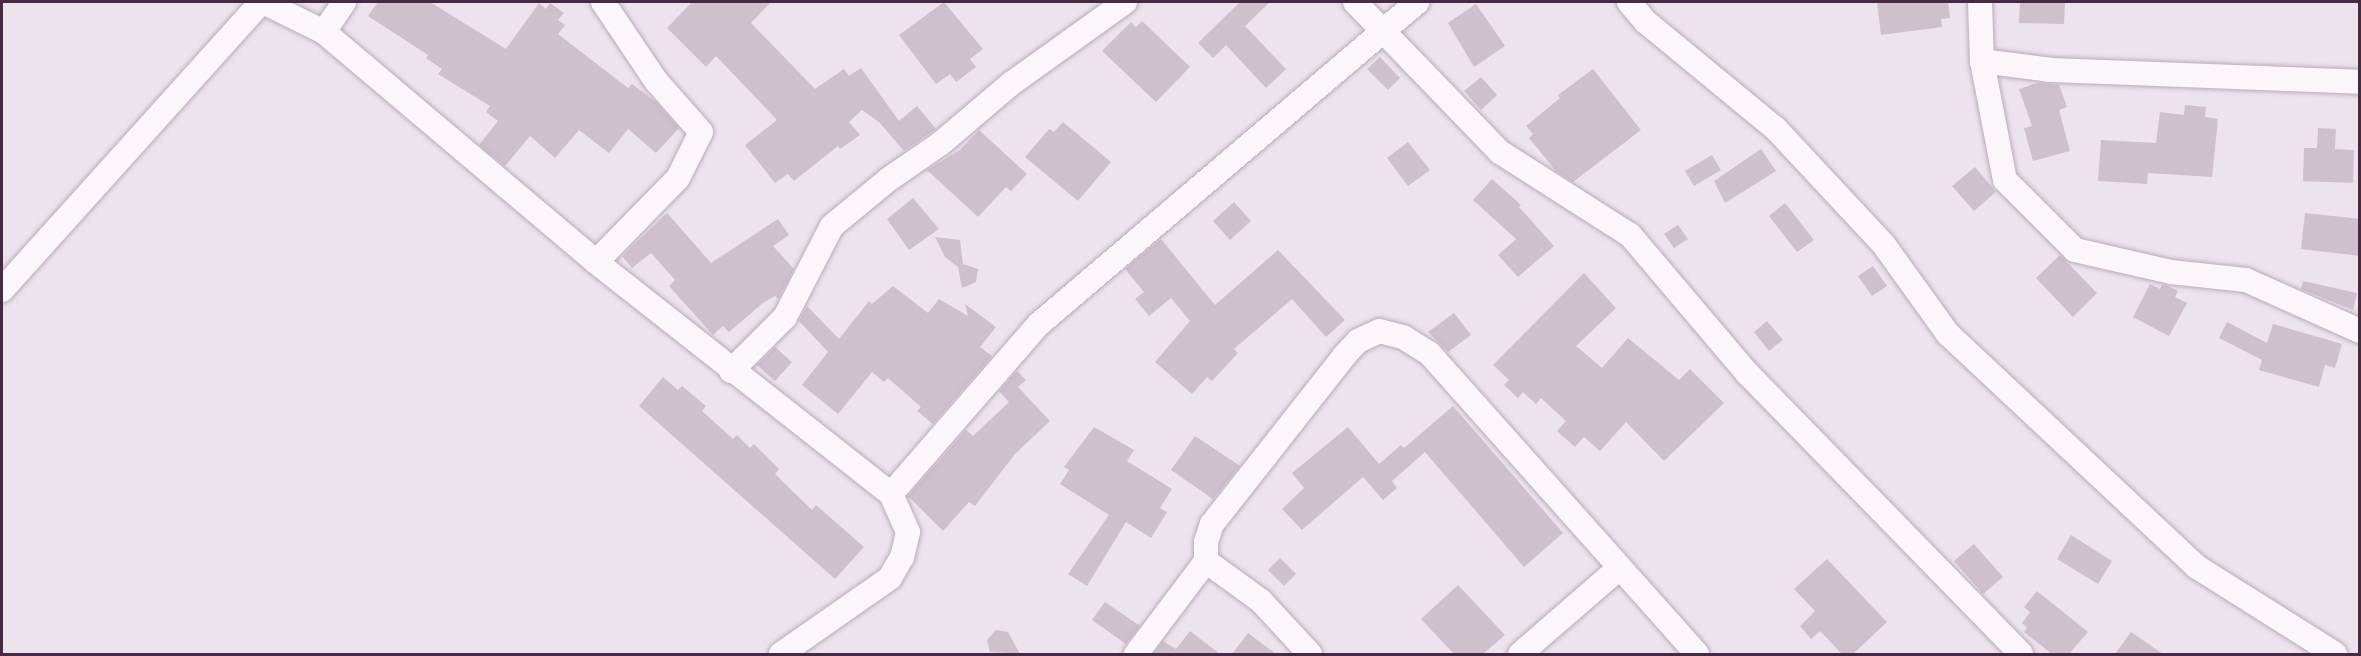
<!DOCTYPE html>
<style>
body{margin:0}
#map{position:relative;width:2361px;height:656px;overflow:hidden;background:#ece3ec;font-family:"Noto Sans",sans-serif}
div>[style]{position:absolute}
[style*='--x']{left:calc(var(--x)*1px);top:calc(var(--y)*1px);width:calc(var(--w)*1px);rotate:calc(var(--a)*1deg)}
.building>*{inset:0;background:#cfc0ce}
.roads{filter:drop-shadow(0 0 2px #baabb9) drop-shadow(0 0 2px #baabb9)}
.street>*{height:24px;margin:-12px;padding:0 12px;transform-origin:12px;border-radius:12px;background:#faf6f9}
span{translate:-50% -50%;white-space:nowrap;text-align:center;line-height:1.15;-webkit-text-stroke:4.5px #f9f3f9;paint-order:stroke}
.frame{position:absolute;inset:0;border:3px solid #462943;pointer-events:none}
</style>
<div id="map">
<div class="building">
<i style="clip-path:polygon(378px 2px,430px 2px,506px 49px,539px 3px,546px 9px,550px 3px,564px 13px,558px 20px,565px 25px,558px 34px,628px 88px,632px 84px,656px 102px,679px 128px,656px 153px,628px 129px,609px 153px,579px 130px,555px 158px,530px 136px,505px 166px,479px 145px,498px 121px,486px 112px,490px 106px,438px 74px,442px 69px,426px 58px,428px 55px,368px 16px)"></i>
<i style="clip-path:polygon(692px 2px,771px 2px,751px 23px,815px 89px,844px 69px,849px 76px,861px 68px,899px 121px,917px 106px,936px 129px,904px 151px,879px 122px,862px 110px,849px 122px,860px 135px,840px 149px,838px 146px,794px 181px,788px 174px,775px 183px,745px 145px,777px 120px,716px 56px,706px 67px,667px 28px)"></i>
<i style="clip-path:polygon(944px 2px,983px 49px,970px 59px,976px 67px,956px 82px,950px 74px,936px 84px,899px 35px)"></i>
<i style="clip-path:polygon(1240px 2px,1270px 2px,1245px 26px,1286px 69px,1266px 88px,1226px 45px,1213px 58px,1198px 43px)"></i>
<i style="clip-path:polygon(1877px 2px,1948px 2px,1950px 18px,1941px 19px,1942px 27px,1881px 35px)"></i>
<i style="clip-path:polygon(2020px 2px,2065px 2px,2064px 24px,2019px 23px)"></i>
<i style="clip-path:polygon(1476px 4px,1505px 46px,1474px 67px,1448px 23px)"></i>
<i style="clip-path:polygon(1142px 21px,1190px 67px,1156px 102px,1102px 51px,1131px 22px,1136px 27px)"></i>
<i style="clip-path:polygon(1380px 57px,1400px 78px,1388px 90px,1367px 69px)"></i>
<i style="clip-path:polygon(1593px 69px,1641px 130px,1573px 182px,1556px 171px,1529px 138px,1533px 134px,1526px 126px,1560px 98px,1558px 95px)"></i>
<i style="clip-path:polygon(1481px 77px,1497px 95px,1481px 110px,1464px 91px)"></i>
<i style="clip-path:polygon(2037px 83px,2059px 85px,2067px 107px,2059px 110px,2070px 151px,2033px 161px,2024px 128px,2032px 126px,2019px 89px)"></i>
<i style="clip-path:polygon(2185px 105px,2206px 107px,2205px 117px,2218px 119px,2212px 177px,2148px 173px,2147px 184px,2098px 181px,2101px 140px,2156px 143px,2160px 112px,2184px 115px)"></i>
<i style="clip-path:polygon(1063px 122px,1111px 162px,1078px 201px,1025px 157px,1049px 129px,1054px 132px)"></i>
<i style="clip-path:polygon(2318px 128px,2336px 129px,2335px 149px,2354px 150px,2353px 183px,2303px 181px,2304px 148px,2317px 148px)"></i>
<i style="clip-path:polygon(979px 130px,1027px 174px,1011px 191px,1006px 187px,978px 217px,927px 170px,960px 150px)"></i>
<i style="clip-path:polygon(1408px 142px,1430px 170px,1408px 186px,1387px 158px)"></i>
<i style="clip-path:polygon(1761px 149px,1776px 171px,1725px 203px,1714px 181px)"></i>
<i style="clip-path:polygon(1712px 155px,1721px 170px,1694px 186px,1685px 171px)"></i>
<i style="clip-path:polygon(1975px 167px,1996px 192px,1974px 211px,1952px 186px)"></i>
<i style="clip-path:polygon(1492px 179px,1521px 205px,1519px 207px,1554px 246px,1518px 277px,1498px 255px,1516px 239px,1473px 200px)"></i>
<i style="clip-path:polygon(913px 198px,939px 229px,909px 250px,887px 219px)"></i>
<i style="clip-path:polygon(1234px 202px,1251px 221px,1230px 240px,1213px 221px)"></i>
<i style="clip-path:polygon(1785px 203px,1814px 240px,1797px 252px,1769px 216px)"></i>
<i style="clip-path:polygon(667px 213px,711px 263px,778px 219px,789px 235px,773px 246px,794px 269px,778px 299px,775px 296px,763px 303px,729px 332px,723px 326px,713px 335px,669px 286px,675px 280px,651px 253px,632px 268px,622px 256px)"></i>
<i style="clip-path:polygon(2305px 213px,2360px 219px,2360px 256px,2301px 249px)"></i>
<i style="clip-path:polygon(1678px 225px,1688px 239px,1674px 248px,1664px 234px)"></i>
<i style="clip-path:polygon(935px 237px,960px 240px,963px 264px,978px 269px,976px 282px,962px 288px,958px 267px,945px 257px)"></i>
<i style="clip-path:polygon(1161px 239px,1215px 305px,1278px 250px,1345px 320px,1326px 337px,1292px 299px,1234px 349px,1238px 353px,1212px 381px,1207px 377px,1192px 394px,1155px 362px,1190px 321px,1171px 298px,1149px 316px,1135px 299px,1144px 292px,1125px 269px)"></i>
<i style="clip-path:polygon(2060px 255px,2097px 293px,2073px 317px,2036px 278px)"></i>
<i style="clip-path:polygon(1873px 266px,1887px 286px,1872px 296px,1858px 276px)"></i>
<i style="clip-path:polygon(1584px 273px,1616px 308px,1576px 346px,1602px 368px,1628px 338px,1679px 380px,1690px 369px,1724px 403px,1664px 461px,1626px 422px,1600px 451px,1584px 437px,1575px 447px,1557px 431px,1566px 421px,1541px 398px,1536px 404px,1523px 392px,1518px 398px,1504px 385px,1509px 380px,1493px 365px)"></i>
<i style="clip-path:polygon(2303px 281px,2357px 293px,2353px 310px,2301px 289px)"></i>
<i style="clip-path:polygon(2150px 284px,2160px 289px,2162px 285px,2168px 286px,2178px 291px,2175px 297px,2187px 303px,2169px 336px,2133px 317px)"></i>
<i style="clip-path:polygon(893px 286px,928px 313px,939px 299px,968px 316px,965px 304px,996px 327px,980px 347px,992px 356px,933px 424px,917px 411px,921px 407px,888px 378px,884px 382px,872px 372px,838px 414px,802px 385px,828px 352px,799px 321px,807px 306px,839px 339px,869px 301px,872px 304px)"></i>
<i style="clip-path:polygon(1454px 313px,1471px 335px,1448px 352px,1428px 332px)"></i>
<i style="clip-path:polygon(1767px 321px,1783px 340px,1769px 351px,1754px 332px)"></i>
<i style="clip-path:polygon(2227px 322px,2267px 343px,2273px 324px,2342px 344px,2335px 368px,2325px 365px,2319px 387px,2259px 370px,2262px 360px,2219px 338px)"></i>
<i style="clip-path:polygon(775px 347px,792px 362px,775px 381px,757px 365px)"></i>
<i style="clip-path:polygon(1017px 371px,1026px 380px,1018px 387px,1050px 421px,1015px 454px,975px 506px,969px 502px,943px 531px,908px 496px,966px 430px,973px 436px,1009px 402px,999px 391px)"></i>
<i style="clip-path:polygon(663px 377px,678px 390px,682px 386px,706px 406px,702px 411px,733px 439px,737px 435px,750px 448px,754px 444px,779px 469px,775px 474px,812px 510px,816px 505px,864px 547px,835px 579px,639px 406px)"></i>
<i style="clip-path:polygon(1453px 406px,1563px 533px,1524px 567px,1425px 452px,1392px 481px,1397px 488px,1383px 500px,1363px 477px,1302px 530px,1282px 509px,1304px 488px,1292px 473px,1348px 427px,1379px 464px,1401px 445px,1404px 448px)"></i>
<i style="clip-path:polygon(1094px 427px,1134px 450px,1127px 461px,1172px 489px,1160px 508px,1167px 512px,1151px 538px,1126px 522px,1087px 586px,1068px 574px,1109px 515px,1060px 484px,1069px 470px,1064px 467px)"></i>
<i style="clip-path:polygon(1195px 436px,1240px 466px,1213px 499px,1171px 470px)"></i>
<i style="clip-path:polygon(2071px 535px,2112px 561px,2098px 584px,2057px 559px)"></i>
<i style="clip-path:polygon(1974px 544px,2003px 577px,1983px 594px,1954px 561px)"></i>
<i style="clip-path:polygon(1280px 558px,1296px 574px,1284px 586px,1268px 570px)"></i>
<i style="clip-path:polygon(1827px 559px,1887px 622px,1853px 654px,1842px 654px,1820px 631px,1811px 639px,1800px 626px,1815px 611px,1794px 589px)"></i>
<i style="clip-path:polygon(1458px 585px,1505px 635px,1483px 654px,1454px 654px,1421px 619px)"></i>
<i style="clip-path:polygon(2037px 591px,2088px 632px,2069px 654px,2052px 654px,2024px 632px,2027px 628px,2022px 623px,2030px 612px,2024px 607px)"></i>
<i style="clip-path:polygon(1105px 602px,1140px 626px,1126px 644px,1092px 620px)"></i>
<i style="clip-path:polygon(996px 630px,1008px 632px,1020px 654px,990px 652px,987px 640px)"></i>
<i style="clip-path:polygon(1190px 631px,1220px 654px,1153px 654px,1163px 641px,1176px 649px)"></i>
<i style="clip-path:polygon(2131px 632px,2163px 654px,2115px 654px)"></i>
<i style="clip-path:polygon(1248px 633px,1276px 654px,1232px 654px)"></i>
</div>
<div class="roads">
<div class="street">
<i style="--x:263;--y:2;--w:68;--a:26.2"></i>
<i style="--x:324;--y:32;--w:356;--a:40.2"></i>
<i style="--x:596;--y:262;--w:375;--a:38.2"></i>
<i style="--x:891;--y:494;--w:42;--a:65.9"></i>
<i style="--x:908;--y:532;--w:26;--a:103"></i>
<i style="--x:902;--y:557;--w:24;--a:120"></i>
<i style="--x:890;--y:578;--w:133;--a:145.1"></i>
<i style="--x:1355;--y:2;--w:209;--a:46"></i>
<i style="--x:1500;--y:152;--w:154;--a:32.6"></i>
<i style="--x:1630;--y:235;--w:182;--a:49.7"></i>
<i style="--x:1748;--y:374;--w:391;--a:45.7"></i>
<i style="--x:1629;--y:2;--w:26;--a:50"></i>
<i style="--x:1646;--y:22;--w:168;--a:39.5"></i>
<i style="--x:1776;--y:129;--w:158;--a:47"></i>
<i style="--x:1884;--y:245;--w:110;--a:54.3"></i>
<i style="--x:1948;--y:334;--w:341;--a:43.1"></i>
<i style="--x:2197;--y:567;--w:163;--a:32.2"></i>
<i style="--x:1980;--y:2;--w:59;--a:88.1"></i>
<i style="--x:1982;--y:61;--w:121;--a:79.1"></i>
<i style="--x:2005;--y:180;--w:99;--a:45"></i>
<i style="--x:2075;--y:250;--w:98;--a:12.9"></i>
<i style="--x:2171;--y:272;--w:75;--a:6.1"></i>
<i style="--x:2246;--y:280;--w:125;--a:24.1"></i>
<i style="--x:324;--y:32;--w:36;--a:-56"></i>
<i style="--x:1982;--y:61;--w:70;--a:7.4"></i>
<i style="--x:2051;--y:70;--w:309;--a:2.2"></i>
<i style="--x:596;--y:262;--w:117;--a:-45.7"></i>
<i style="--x:678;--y:178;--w:51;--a:-63.4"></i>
<i style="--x:701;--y:132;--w:68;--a:-131.4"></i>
<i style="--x:656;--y:81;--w:95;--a:-123.9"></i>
<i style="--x:2;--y:290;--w:387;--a:-48"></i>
<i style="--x:731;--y:371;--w:76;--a:-45"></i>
<i style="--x:785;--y:317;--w:102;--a:-62.7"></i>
<i style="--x:832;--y:226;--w:74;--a:-39.5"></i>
<i style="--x:889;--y:179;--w:62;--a:-34.5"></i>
<i style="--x:940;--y:144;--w:94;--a:-40.3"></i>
<i style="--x:1012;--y:83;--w:139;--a:-35.6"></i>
<i style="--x:891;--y:494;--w:225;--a:-49"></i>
<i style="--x:1039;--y:324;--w:497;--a:-40.4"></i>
<i style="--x:1136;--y:654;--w:116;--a:-53"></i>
<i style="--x:1310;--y:654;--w:72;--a:-132.8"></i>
<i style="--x:1261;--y:601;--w:68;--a:-144"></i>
<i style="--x:1206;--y:561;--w:19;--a:-90"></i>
<i style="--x:1206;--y:542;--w:19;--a:-72"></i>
<i style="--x:1212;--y:524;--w:214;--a:-51.8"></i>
<i style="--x:1344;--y:356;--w:21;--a:-47"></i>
<i style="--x:1358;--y:341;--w:23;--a:-25"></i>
<i style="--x:1379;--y:331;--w:25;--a:14"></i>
<i style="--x:1403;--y:337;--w:31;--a:32"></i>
<i style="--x:1429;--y:353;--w:403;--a:48.3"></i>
<i style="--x:1520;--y:654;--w:130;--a:-40.9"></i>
</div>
</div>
<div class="frame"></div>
</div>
